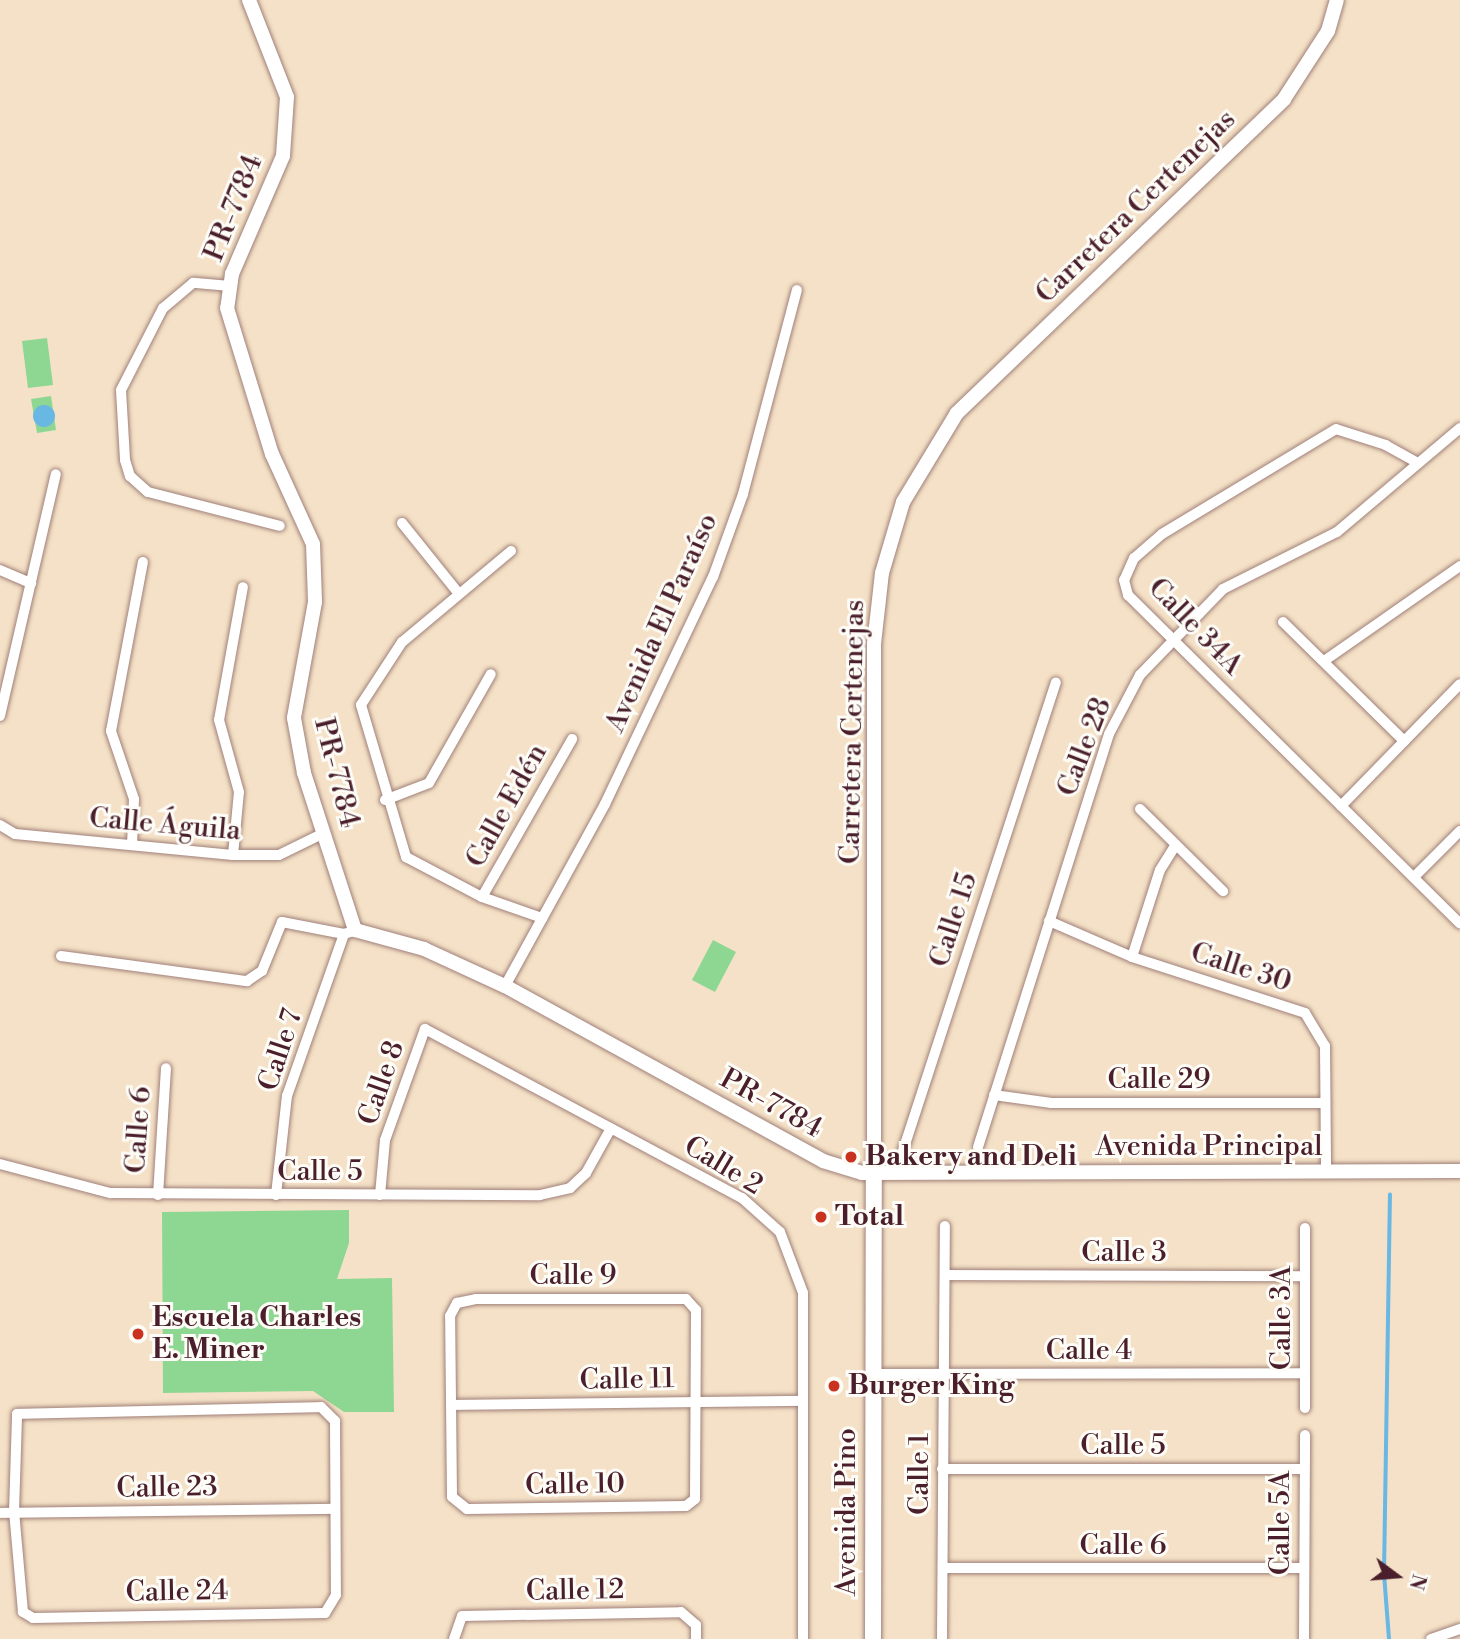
<!DOCTYPE html>
<meta charset="utf-8">
<style>
body{margin:0}
#map{position:relative;width:1460px;height:1639px;overflow:hidden;background:#f5e1c7;font-family:"Libre Bodoni",serif}
div>[style]{position:absolute}
[style*='--x']{left:calc(var(--x)*1px);top:calc(var(--y)*1px);width:calc(var(--w)*1px);rotate:calc(var(--a)*1deg)}
.green>*{inset:0;background:#8ed793}
.water>*{inset:0;background:#69b7e3}
.round{border-radius:50%}
.stream>*{height:3.5px;margin:-1.75px;padding:0 1.75px;transform-origin:1.75px;border-radius:1.75px;background:#69b7e3}
.roads{filter:drop-shadow(0 0 2px #a08079) drop-shadow(0 0 2px #a08079)}
.street>*{height:10px;margin:-5px;padding:0 5px;transform-origin:5px;border-radius:5px;background:#fff}
.secondary>*{height:14px;margin:-7px;padding:0 7px;transform-origin:7px;border-radius:7px;background:#fff}
.primary>*{height:16px;margin:-8px;padding:0 8px;transform-origin:8px;border-radius:8px;background:#fff}
.dots>*{width:19px;height:19px;translate:-50% -50%;box-sizing:border-box;border:4px solid #fdfcf7;border-radius:50%}
span{translate:-50% -50%;white-space:nowrap;text-align:center;line-height:1.15;-webkit-text-stroke:6px #fdfcf7;paint-order:stroke}
.street-label{font-size:28px;color:#4a1f2b}
.poi-label{font-size:28px;color:#4a1f2b;font-weight:700}
.left{translate:0 -50%;text-align:left}
.north{position:absolute;left:1362px;top:1541px;width:70px;height:70px;-webkit-text-stroke:5px #fdfcf7;paint-order:stroke;rotate:106deg;font-size:19px;font-weight:700;line-height:28px;text-align:center;color:#4a1f2b}
.north::after{content:'';display:block;margin:auto;width:24px;height:32px;background:#4a1f2b;clip-path:polygon(50% 0,100% 100%,50% 72%,0 100%)}
</style>
<div id="map">
<div class="green">
<i style="clip-path:polygon(47px 338px,53px 385px,28px 388px,22px 341px)"></i>
<i style="clip-path:polygon(51px 396px,56px 430px,37px 433px,31px 399px)"></i>
<i style="clip-path:polygon(713px 940px,736px 952px,715px 992px,692px 980px)"></i>
<i style="clip-path:polygon(349px 1210px,349px 1243px,337px 1279px,392px 1278px,394px 1412px,344px 1412px,313px 1391px,163px 1393px,162px 1212px)"></i>
</div>
<div class="water">
<i class="round" style="left:33px;top:405px;width:22px;height:22px"></i>
</div>
<div class="stream">
<i style="--x:1389;--y:1639;--w:65;--a:-94.4"></i>
<i style="--x:1384;--y:1574;--w:379;--a:-89.1"></i>
</div>
<div class="roads">
<div class="street">
<i style="--x:230;--y:286;--w:37;--a:-175"></i>
<i style="--x:193;--y:283;--w:39;--a:140"></i>
<i style="--x:163;--y:308;--w:92;--a:117.1"></i>
<i style="--x:121;--y:390;--w:70;--a:86.7"></i>
<i style="--x:125;--y:460;--w:17;--a:73"></i>
<i style="--x:130;--y:476;--w:24;--a:42"></i>
<i style="--x:148;--y:492;--w:136;--a:14.4"></i>
<i style="--x:1418;--y:463;--w:37;--a:-151"></i>
<i style="--x:1386;--y:445;--w:52;--a:-162.3"></i>
<i style="--x:1336;--y:429;--w:203;--a:148.9"></i>
<i style="--x:1162;--y:534;--w:37;--a:139"></i>
<i style="--x:1134;--y:558;--w:24;--a:114"></i>
<i style="--x:1124;--y:580;--w:16;--a:75"></i>
<i style="--x:1128;--y:595;--w:467;--a:44.7"></i>
<i style="--x:402;--y:523;--w:91;--a:51.2"></i>
<i style="--x:511;--y:551;--w:142;--a:140.1"></i>
<i style="--x:402;--y:642;--w:75;--a:123.1"></i>
<i style="--x:361;--y:705;--w:159;--a:73.5"></i>
<i style="--x:406;--y:857;--w:86;--a:27.8"></i>
<i style="--x:482;--y:897;--w:64;--a:19.3"></i>
<i style="--x:0;--y:570;--w:34;--a:23"></i>
<i style="--x:1283;--y:622;--w:170;--a:44.5"></i>
<i style="--x:1324;--y:661;--w:166;--a:-34.9"></i>
<i style="--x:0;--y:716;--w:248;--a:-77"></i>
<i style="--x:385;--y:800;--w:47;--a:-21.1"></i>
<i style="--x:429;--y:783;--w:125;--a:-60.4"></i>
<i style="--x:1341;--y:806;--w:170;--a:-45.7"></i>
<i style="--x:1140;--y:809;--w:117;--a:44.7"></i>
<i style="--x:0;--y:825;--w:17;--a:31"></i>
<i style="--x:15;--y:834;--w:219;--a:5.5"></i>
<i style="--x:233;--y:855;--w:46;--a:0"></i>
<i style="--x:279;--y:855;--w:50;--a:-26.1"></i>
<i style="--x:132;--y:845;--w:46;--a:-87.5"></i>
<i style="--x:134;--y:799;--w:72;--a:-108.7"></i>
<i style="--x:111;--y:731;--w:172;--a:-79.3"></i>
<i style="--x:233;--y:855;--w:63;--a:-84.6"></i>
<i style="--x:239;--y:792;--w:75;--a:-105.5"></i>
<i style="--x:219;--y:720;--w:135;--a:-79.8"></i>
<i style="--x:1414;--y:877;--w:65;--a:-45"></i>
<i style="--x:482;--y:897;--w:182;--a:-60.3"></i>
<i style="--x:1049;--y:921;--w:90;--a:23.4"></i>
<i style="--x:1132;--y:957;--w:182;--a:17.9"></i>
<i style="--x:1305;--y:1013;--w:39;--a:59"></i>
<i style="--x:1325;--y:1046;--w:125;--a:89.5"></i>
<i style="--x:61;--y:956;--w:188;--a:7.7"></i>
<i style="--x:247;--y:981;--w:18;--a:-34"></i>
<i style="--x:262;--y:971;--w:53;--a:-67.8"></i>
<i style="--x:282;--y:922;--w:63;--a:11"></i>
<i style="--x:1132;--y:957;--w:91;--a:-72.2"></i>
<i style="--x:1160;--y:870;--w:28;--a:-58"></i>
<i style="--x:505;--y:986;--w:208;--a:-61.2"></i>
<i style="--x:605;--y:804;--w:251;--a:-64.6"></i>
<i style="--x:713;--y:577;--w:88;--a:-70.1"></i>
<i style="--x:743;--y:494;--w:211;--a:-75.2"></i>
<i style="--x:994;--y:1095;--w:58;--a:8"></i>
<i style="--x:1051;--y:1103;--w:274;--a:0"></i>
<i style="--x:978;--y:1147;--w:433;--a:-72.4"></i>
<i style="--x:1109;--y:734;--w:67;--a:-62.3"></i>
<i style="--x:1140;--y:675;--w:120;--a:-46"></i>
<i style="--x:1223;--y:589;--w:127;--a:-26.6"></i>
<i style="--x:1337;--y:532;--w:161;--a:-40.2"></i>
<i style="--x:0;--y:1164;--w:114;--a:14.8"></i>
<i style="--x:110;--y:1193;--w:430;--a:0.3"></i>
<i style="--x:540;--y:1195;--w:31;--a:-13"></i>
<i style="--x:570;--y:1188;--w:22;--a:-43"></i>
<i style="--x:586;--y:1173;--w:51;--a:-60.9"></i>
<i style="--x:896;--y:1172;--w:515;--a:-71.92"></i>
<i style="--x:158;--y:1195;--w:127;--a:-86.4"></i>
<i style="--x:276;--y:1195;--w:100;--a:-83.7"></i>
<i style="--x:287;--y:1096;--w:172;--a:-70.6"></i>
<i style="--x:344;--y:934;--w:6;--a:-18"></i>
<i style="--x:380;--y:1195;--w:55;--a:-84.8"></i>
<i style="--x:385;--y:1140;--w:118;--a:-70.2"></i>
<i style="--x:425;--y:1029;--w:359;--a:28.1"></i>
<i style="--x:742;--y:1198;--w:51;--a:41.8"></i>
<i style="--x:780;--y:1232;--w:65;--a:69.3"></i>
<i style="--x:803;--y:1293;--w:346;--a:90"></i>
<i style="--x:945;--y:1275;--w:359;--a:0.2"></i>
<i style="--x:476;--y:1299;--w:210;--a:0"></i>
<i style="--x:686;--y:1299;--w:15;--a:48"></i>
<i style="--x:696;--y:1310;--w:189;--a:90.3"></i>
<i style="--x:695;--y:1499;--w:11;--a:142"></i>
<i style="--x:686;--y:1506;--w:219;--a:179.2"></i>
<i style="--x:467;--y:1509;--w:19;--a:-141"></i>
<i style="--x:452;--y:1497;--w:181;--a:-90.6"></i>
<i style="--x:450;--y:1316;--w:15;--a:-62"></i>
<i style="--x:457;--y:1303;--w:19;--a:-12"></i>
<i style="--x:874;--y:1374;--w:430;--a:-0.1"></i>
<i style="--x:451;--y:1405;--w:352;--a:-0.7"></i>
<i style="--x:321;--y:1407;--w:20;--a:45"></i>
<i style="--x:335;--y:1421;--w:174;--a:89.7"></i>
<i style="--x:336;--y:1595;--w:21;--a:121"></i>
<i style="--x:325;--y:1613;--w:292;--a:179"></i>
<i style="--x:33;--y:1618;--w:12;--a:-149"></i>
<i style="--x:23;--y:1612;--w:100;--a:-95.1"></i>
<i style="--x:14;--y:1512;--w:98;--a:-88.2"></i>
<i style="--x:17;--y:1414;--w:304;--a:-1.3"></i>
<i style="--x:1305;--y:1408;--w:180;--a:-90"></i>
<i style="--x:942;--y:1469;--w:362;--a:0"></i>
<i style="--x:0;--y:1513;--w:334;--a:-0.7"></i>
<i style="--x:943;--y:1568;--w:361;--a:0"></i>
<i style="--x:454;--y:1639;--w:24;--a:-71"></i>
<i style="--x:462;--y:1616;--w:219;--a:-1"></i>
<i style="--x:681;--y:1612;--w:20;--a:41"></i>
<i style="--x:696;--y:1625;--w:14;--a:90"></i>
<i style="--x:942;--y:1639;--w:413;--a:-89.6"></i>
<i style="--x:1304;--y:1639;--w:204;--a:-89.7"></i>
<i style="--x:1431;--y:1639;--w:31;--a:-19"></i>
</div>
<div class="secondary">
<i style="--x:249;--y:0;--w:104;--a:68.6"></i>
<i style="--x:287;--y:97;--w:59;--a:93.9"></i>
<i style="--x:283;--y:156;--w:129;--a:113.4"></i>
<i style="--x:232;--y:274;--w:34;--a:98"></i>
<i style="--x:227;--y:308;--w:153;--a:72.9"></i>
<i style="--x:272;--y:454;--w:99;--a:65.5"></i>
<i style="--x:313;--y:544;--w:58;--a:88"></i>
<i style="--x:315;--y:602;--w:118;--a:100.3"></i>
<i style="--x:294;--y:718;--w:56;--a:79.7"></i>
<i style="--x:304;--y:773;--w:165;--a:72"></i>
<i style="--x:355;--y:930;--w:72;--a:15.4"></i>
<i style="--x:424;--y:949;--w:89;--a:24.6"></i>
<i style="--x:505;--y:986;--w:363;--a:28.8"></i>
<i style="--x:823;--y:1161;--w:41;--a:17.1"></i>
<i style="--x:862;--y:1173;--w:598;--a:-0.19"></i>
<i style="--x:874;--y:1174;--w:530;--a:-90"></i>
<i style="--x:874;--y:644;--w:71;--a:-83.6"></i>
<i style="--x:882;--y:573;--w:74;--a:-73.5"></i>
<i style="--x:903;--y:502;--w:104;--a:-58.8"></i>
<i style="--x:957;--y:413;--w:453;--a:-43.8"></i>
<i style="--x:1284;--y:99;--w:81;--a:-57.1"></i>
<i style="--x:1328;--y:31;--w:32;--a:-74"></i>
</div>
<div class="primary">
<i style="--x:873;--y:1639;--w:465;--a:-89.9"></i>
</div>
</div>
<div class="dots">
<i style="left:851px;top:1157px;background:#c8321e"></i>
<i style="left:821px;top:1217px;background:#c8321e"></i>
<i style="left:138px;top:1334px;background:#c8321e"></i>
<i style="left:834px;top:1386px;background:#c8321e"></i>
</div>
<div class="street-label">
<span style="left:1136px;top:207px;rotate:-44deg">Carretera Certenejas</span>
<span style="left:234px;top:208px;rotate:-68deg">PR-7784</span>
<span style="left:662px;top:623px;rotate:-66deg">Avenida El Paraíso</span>
<span style="left:1195px;top:627px;rotate:46deg">Calle 34A</span>
<span style="left:853px;top:732px;rotate:-89deg">Carretera Certenejas</span>
<span style="left:1085px;top:747px;rotate:-69deg">Calle 28</span>
<span style="left:336px;top:773px;rotate:76deg">PR-7784</span>
<span style="left:507px;top:806px;rotate:-61deg">Calle Edén</span>
<span style="left:165px;top:825px;rotate:5deg">Calle Águila</span>
<span style="left:954px;top:920px;rotate:-72deg">Calle 15</span>
<span style="left:1241px;top:968px;rotate:18deg">Calle 30</span>
<span style="left:281px;top:1050px;rotate:-72deg">Calle 7</span>
<span style="left:1159px;top:1080px">Calle 29</span>
<span style="left:382px;top:1083px;rotate:-71deg">Calle 8</span>
<span style="left:771px;top:1104px;rotate:29deg">PR-7784</span>
<span style="left:139px;top:1130px;rotate:-86deg">Calle 6</span>
<span style="left:1209px;top:1147px">Avenida Principal</span>
<span style="left:723px;top:1166px;rotate:31deg">Calle 2</span>
<span style="left:320px;top:1172px">Calle 5</span>
<span style="left:1124px;top:1253px">Calle 3</span>
<span style="left:573px;top:1276px">Calle 9</span>
<span style="left:1282px;top:1318px;rotate:-90deg">Calle 3A</span>
<span style="left:1089px;top:1351px">Calle 4</span>
<span style="left:627px;top:1380px;rotate:-1deg">Calle 11</span>
<span style="left:1123px;top:1446px">Calle 5</span>
<span style="left:920px;top:1474px;rotate:-90deg">Calle 1</span>
<span style="left:575px;top:1485px;rotate:-1deg">Calle 10</span>
<span style="left:167px;top:1488px;rotate:-1deg">Calle 23</span>
<span style="left:847px;top:1512px;rotate:-90deg">Avenida Pino</span>
<span style="left:1281px;top:1523px;rotate:-90deg">Calle 5A</span>
<span style="left:1123px;top:1546px">Calle 6</span>
<span style="left:575px;top:1591px;rotate:-1deg">Calle 12</span>
<span style="left:177px;top:1592px;rotate:-1deg">Calle 24</span>
</div>
<div class="poi-label">
<span class="left" style="left:865px;top:1157px">Bakery and Deli</span>
<span class="left" style="left:835px;top:1217px">Total</span>
<span class="left" style="left:152px;top:1334px">Escuela Charles<br>E. Miner</span>
<span class="left" style="left:848px;top:1386px">Burger King</span>
</div>
<div class="north">N</div>
</div>
